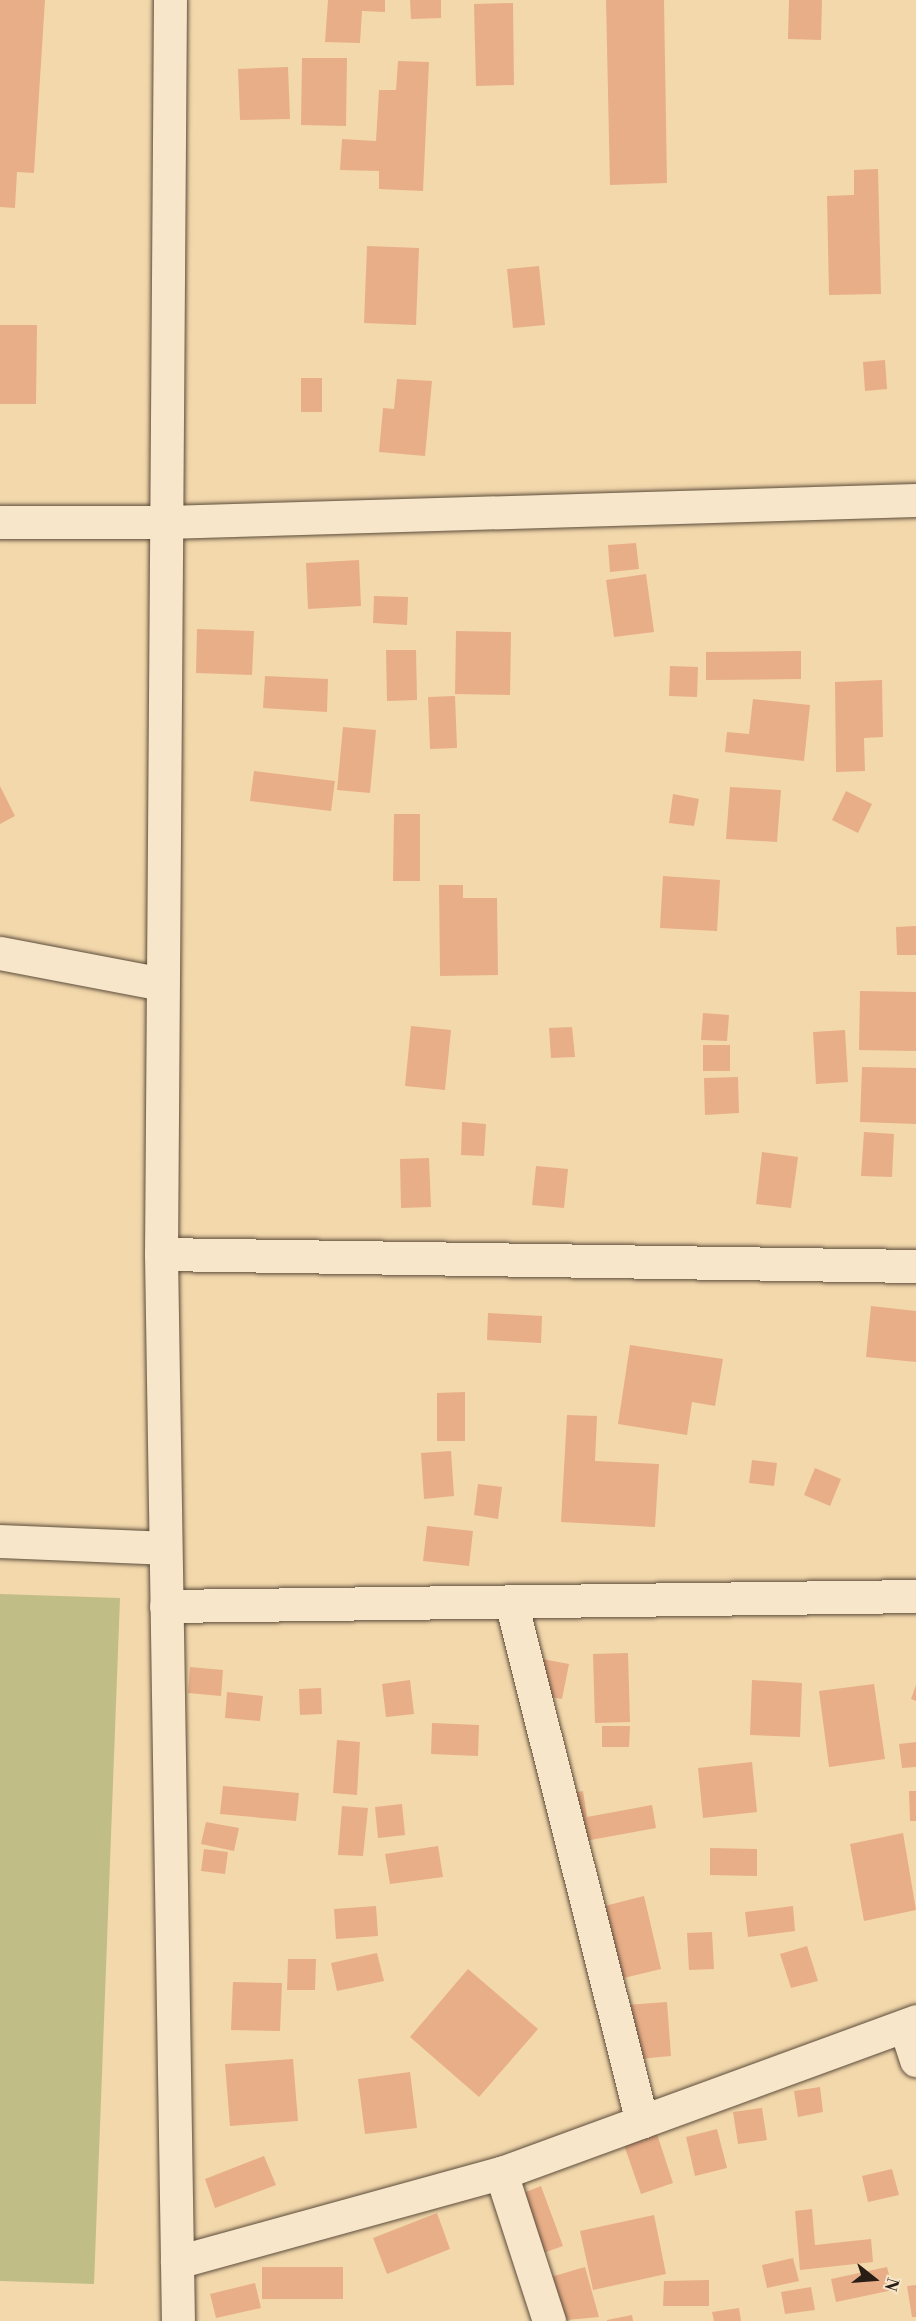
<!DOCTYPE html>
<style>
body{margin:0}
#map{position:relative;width:916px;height:2321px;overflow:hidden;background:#f3d8ac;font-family:"Libre Bodoni",serif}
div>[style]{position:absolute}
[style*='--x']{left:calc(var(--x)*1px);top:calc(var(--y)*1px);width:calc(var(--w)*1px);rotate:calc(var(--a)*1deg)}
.green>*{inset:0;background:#c1bd86}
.building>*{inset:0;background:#e8ae88}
.roads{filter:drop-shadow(0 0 2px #5c4c3b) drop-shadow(0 0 2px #5c4c3b)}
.minor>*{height:33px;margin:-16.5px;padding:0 16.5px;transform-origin:16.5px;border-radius:16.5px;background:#f7e6c9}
.tertiary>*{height:33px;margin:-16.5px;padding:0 16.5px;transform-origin:16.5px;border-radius:16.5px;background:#f7e6c9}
.secondary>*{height:33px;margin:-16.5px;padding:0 16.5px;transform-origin:16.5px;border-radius:16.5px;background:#f7e6c9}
span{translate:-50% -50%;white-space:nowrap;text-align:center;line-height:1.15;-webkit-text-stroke:5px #f7e6c9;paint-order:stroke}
.north{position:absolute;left:844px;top:2249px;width:60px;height:60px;-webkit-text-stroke:4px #f7e6c9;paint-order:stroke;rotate:107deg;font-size:16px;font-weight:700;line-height:24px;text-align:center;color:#291e15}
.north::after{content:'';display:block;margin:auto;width:21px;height:27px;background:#291e15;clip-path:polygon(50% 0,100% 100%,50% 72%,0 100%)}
</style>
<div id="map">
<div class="green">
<i style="clip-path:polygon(0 1594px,120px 1598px,94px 2284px,0 2281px)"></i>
</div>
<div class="building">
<i style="clip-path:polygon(0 0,45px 0,34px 173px,17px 172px,15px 208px,0 207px)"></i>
<i style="clip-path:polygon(328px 0,385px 0,385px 12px,362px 11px,360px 43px,325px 42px)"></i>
<i style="clip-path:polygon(410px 0,441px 0,441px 18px,411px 19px)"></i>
<i style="clip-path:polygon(606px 0,664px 0,667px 183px,610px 185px)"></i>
<i style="clip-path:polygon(789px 0,822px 0,821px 40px,788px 39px)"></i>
<i style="clip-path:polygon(513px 3px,514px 85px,476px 86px,474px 4px)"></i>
<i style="clip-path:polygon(302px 58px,347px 58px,346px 126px,301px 125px)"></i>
<i style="clip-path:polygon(398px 61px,429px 62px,423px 191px,379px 189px,379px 171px,340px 170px,342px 139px,376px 141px,379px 90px,396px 90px)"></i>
<i style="clip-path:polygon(288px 67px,290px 119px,240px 120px,238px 69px)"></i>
<i style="clip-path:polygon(878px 169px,881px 294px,829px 295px,827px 196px,854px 195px,854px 170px)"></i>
<i style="clip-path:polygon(367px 246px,419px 248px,416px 325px,364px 323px)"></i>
<i style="clip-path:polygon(539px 266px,545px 325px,513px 328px,507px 269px)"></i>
<i style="clip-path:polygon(0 325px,37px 325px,36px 404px,0 404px)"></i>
<i style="clip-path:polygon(885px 360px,887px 389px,865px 391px,863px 362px)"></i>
<i style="clip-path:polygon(301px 378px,322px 378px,322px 412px,301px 412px)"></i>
<i style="clip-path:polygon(397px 379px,432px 381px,425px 456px,379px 452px,383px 408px,394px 409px)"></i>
<i style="clip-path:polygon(636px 543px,639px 569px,610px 572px,608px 545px)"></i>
<i style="clip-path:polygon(359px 560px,361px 606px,308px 609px,306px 563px)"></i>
<i style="clip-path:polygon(646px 574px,654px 632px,614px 637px,606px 580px)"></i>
<i style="clip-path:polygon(374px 596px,408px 597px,407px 625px,373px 623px)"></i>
<i style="clip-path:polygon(197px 629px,254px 631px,252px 675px,196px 673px)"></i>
<i style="clip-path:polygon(456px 631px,511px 632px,510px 695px,455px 694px)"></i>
<i style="clip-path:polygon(386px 650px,416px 650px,417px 700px,387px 701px)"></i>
<i style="clip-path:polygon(801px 651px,801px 679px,706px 680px,706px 652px)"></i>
<i style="clip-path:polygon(670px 666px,698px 667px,697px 697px,669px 696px)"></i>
<i style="clip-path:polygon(265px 676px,328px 679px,327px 712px,263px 708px)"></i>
<i style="clip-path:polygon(882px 680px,883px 737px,864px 738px,865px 771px,836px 772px,835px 682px)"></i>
<i style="clip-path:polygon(455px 696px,457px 748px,430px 749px,428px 697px)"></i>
<i style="clip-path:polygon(753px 699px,810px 705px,804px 761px,725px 752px,727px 732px,749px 734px)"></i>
<i style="clip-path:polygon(343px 727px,376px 730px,370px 793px,337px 790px)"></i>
<i style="clip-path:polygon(254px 771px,335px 781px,331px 811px,250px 801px)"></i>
<i style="clip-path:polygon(0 786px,15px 816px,0 824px)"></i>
<i style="clip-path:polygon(730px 787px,781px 790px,777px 842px,726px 839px)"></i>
<i style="clip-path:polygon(846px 791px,872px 804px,858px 833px,832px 820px)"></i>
<i style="clip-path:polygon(673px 794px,699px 799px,694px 826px,669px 823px)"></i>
<i style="clip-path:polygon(394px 814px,420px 814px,420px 881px,393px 881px)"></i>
<i style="clip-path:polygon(663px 876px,720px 880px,717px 931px,660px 928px)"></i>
<i style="clip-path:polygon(439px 885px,463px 885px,463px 898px,497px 898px,498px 975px,440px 976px)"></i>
<i style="clip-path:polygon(916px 926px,916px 955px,897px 955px,896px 927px)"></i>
<i style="clip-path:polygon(860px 991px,916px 992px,916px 1051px,859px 1050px)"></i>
<i style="clip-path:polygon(703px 1013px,729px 1015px,727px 1041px,701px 1040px)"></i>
<i style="clip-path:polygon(411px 1026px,451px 1030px,445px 1090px,405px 1086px)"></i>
<i style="clip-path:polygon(572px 1027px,575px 1057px,551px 1058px,549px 1028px)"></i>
<i style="clip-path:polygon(845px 1030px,848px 1082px,816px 1084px,813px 1032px)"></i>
<i style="clip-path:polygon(703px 1045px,730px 1045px,730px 1071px,703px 1071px)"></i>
<i style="clip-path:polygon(862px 1067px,916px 1068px,916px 1124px,860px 1122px)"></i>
<i style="clip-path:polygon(738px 1077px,739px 1113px,705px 1115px,704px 1078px)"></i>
<i style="clip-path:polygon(462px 1122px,486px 1124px,484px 1156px,461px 1155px)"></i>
<i style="clip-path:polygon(864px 1132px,894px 1134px,892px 1177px,861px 1176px)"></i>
<i style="clip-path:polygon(762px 1152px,798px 1157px,791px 1208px,756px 1204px)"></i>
<i style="clip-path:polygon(429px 1158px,431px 1207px,401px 1208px,400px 1159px)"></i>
<i style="clip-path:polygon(536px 1166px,568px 1169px,564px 1208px,532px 1205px)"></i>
<i style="clip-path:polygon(871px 1306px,916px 1311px,916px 1362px,866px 1357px)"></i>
<i style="clip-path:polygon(488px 1313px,542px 1316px,541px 1343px,487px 1340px)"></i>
<i style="clip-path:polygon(630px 1345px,723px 1359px,715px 1406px,692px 1402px,687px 1435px,618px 1424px)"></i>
<i style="clip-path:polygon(465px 1392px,465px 1441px,437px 1441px,437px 1393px)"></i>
<i style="clip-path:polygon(567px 1415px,597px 1416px,595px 1461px,659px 1464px,655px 1527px,561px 1522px)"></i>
<i style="clip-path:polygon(451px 1451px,454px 1496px,424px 1499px,421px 1453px)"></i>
<i style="clip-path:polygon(752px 1460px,777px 1463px,774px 1486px,749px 1483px)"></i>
<i style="clip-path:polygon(815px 1468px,841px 1479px,830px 1506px,804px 1495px)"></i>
<i style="clip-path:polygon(478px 1484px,502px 1487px,498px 1519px,474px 1515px)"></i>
<i style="clip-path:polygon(427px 1526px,473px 1531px,469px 1566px,423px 1561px)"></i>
<i style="clip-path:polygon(628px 1653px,630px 1722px,595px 1723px,593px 1654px)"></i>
<i style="clip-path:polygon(537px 1658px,569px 1664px,562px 1699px,531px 1693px)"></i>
<i style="clip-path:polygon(190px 1667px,223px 1670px,221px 1696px,188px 1693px)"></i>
<i style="clip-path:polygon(410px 1680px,414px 1714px,386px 1717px,382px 1684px)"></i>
<i style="clip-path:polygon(752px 1680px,802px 1683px,800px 1737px,750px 1735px)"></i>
<i style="clip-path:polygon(874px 1684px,885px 1759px,829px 1767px,819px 1691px)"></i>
<i style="clip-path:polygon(916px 1685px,916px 1701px,911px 1699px)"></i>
<i style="clip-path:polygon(321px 1688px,322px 1714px,300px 1715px,299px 1689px)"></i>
<i style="clip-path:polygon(227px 1692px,263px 1696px,260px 1721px,225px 1718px)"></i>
<i style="clip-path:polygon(432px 1723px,479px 1725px,478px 1756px,431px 1754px)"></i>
<i style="clip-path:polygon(602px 1726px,630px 1726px,629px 1747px,602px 1747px)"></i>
<i style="clip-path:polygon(337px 1740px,360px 1742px,357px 1795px,333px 1793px)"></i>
<i style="clip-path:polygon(916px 1742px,916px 1767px,902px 1768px,899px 1744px)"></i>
<i style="clip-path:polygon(752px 1762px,757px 1812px,703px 1818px,698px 1768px)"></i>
<i style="clip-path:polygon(223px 1786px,299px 1793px,296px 1821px,220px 1814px)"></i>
<i style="clip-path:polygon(583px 1791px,587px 1817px,652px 1805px,656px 1828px,563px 1845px,554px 1796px)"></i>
<i style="clip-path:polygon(909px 1791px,916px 1791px,916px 1821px,910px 1821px)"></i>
<i style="clip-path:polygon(402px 1804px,405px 1835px,378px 1838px,375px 1807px)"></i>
<i style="clip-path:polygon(342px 1806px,368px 1808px,363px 1856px,338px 1855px)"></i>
<i style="clip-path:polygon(206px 1822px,239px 1828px,234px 1851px,201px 1844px)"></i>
<i style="clip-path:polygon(903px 1833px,916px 1910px,864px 1921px,850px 1844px)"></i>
<i style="clip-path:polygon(438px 1846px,443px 1877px,390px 1884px,385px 1854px)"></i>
<i style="clip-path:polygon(710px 1848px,757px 1849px,757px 1876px,710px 1875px)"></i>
<i style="clip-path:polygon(204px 1849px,228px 1852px,225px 1874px,201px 1871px)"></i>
<i style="clip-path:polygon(644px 1896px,661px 1969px,607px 1982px,589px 1910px)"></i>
<i style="clip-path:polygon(376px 1906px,378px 1936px,336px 1939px,334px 1909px)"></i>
<i style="clip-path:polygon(793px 1906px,795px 1931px,748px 1937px,745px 1912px)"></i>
<i style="clip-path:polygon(712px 1932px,714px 1969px,689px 1970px,687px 1933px)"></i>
<i style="clip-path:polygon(807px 1946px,818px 1981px,791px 1988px,780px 1954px)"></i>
<i style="clip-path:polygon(377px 1953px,384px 1981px,337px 1991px,331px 1963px)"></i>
<i style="clip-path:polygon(288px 1959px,316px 1959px,315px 1990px,287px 1990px)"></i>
<i style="clip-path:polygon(468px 1969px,538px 2029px,479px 2097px,410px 2037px)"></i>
<i style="clip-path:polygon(233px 1982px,282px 1983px,280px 2031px,231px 2030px)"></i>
<i style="clip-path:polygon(667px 2002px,671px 2056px,617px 2061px,612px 2006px)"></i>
<i style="clip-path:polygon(293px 2059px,298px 2121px,230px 2126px,225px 2064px)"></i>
<i style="clip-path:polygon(410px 2072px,417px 2128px,365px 2134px,358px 2079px)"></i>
<i style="clip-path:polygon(820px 2087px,823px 2112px,798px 2117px,794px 2091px)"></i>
<i style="clip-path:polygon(762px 2108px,767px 2140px,738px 2144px,733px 2112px)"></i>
<i style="clip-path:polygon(717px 2129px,727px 2168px,695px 2176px,686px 2137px)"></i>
<i style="clip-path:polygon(657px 2134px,673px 2183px,641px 2194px,624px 2145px)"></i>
<i style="clip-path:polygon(264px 2156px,276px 2185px,215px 2208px,205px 2179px)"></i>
<i style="clip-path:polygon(892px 2169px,899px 2195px,868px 2202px,862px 2176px)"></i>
<i style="clip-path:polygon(541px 2186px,563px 2246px,538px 2255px,516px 2196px)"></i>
<i style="clip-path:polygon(812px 2209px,815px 2245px,871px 2239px,873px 2262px,800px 2270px,795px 2211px)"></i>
<i style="clip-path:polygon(437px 2213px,450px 2249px,387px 2274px,373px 2238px)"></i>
<i style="clip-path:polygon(654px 2215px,666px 2274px,593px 2290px,580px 2231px)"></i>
<i style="clip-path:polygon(793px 2258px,799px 2281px,767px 2288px,762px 2265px)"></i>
<i style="clip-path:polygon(262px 2267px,343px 2267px,343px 2299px,262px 2299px)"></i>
<i style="clip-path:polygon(585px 2267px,599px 2317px,556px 2321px,544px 2279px)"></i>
<i style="clip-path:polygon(887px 2267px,893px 2290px,836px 2302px,831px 2279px)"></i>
<i style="clip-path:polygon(709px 2280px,709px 2306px,663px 2306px,664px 2281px)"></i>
<i style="clip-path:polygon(255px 2283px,261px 2308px,216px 2318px,210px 2294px)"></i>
<i style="clip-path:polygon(916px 2285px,916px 2317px,912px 2317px,907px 2286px)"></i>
<i style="clip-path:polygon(811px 2287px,815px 2310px,785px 2314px,781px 2292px)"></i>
<i style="clip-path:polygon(739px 2308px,741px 2321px,714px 2321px,712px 2312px)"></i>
<i style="clip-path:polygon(632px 2315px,633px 2321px,607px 2321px,607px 2320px)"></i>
</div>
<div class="roads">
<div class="minor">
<i style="--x:0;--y:522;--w:166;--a:0"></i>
<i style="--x:166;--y:522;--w:750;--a:-1.68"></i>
<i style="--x:0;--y:953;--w:165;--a:10.8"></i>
<i style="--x:0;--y:1541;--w:165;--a:2.4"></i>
<i style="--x:511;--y:1602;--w:536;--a:75.86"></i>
<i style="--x:166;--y:1606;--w:750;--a:-0.76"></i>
<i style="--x:905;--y:2026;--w:36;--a:72"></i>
<i style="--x:501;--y:2173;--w:156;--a:72"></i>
<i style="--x:177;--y:2262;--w:336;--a:-15.4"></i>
<i style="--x:501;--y:2173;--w:442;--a:-20.1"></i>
</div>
<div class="tertiary">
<i style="--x:161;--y:1254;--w:1067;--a:89.09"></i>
</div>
<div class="secondary">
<i style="--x:170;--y:0;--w:1254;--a:90.41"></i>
<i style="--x:161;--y:1254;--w:755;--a:0.91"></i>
</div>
</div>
<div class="north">N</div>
</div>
